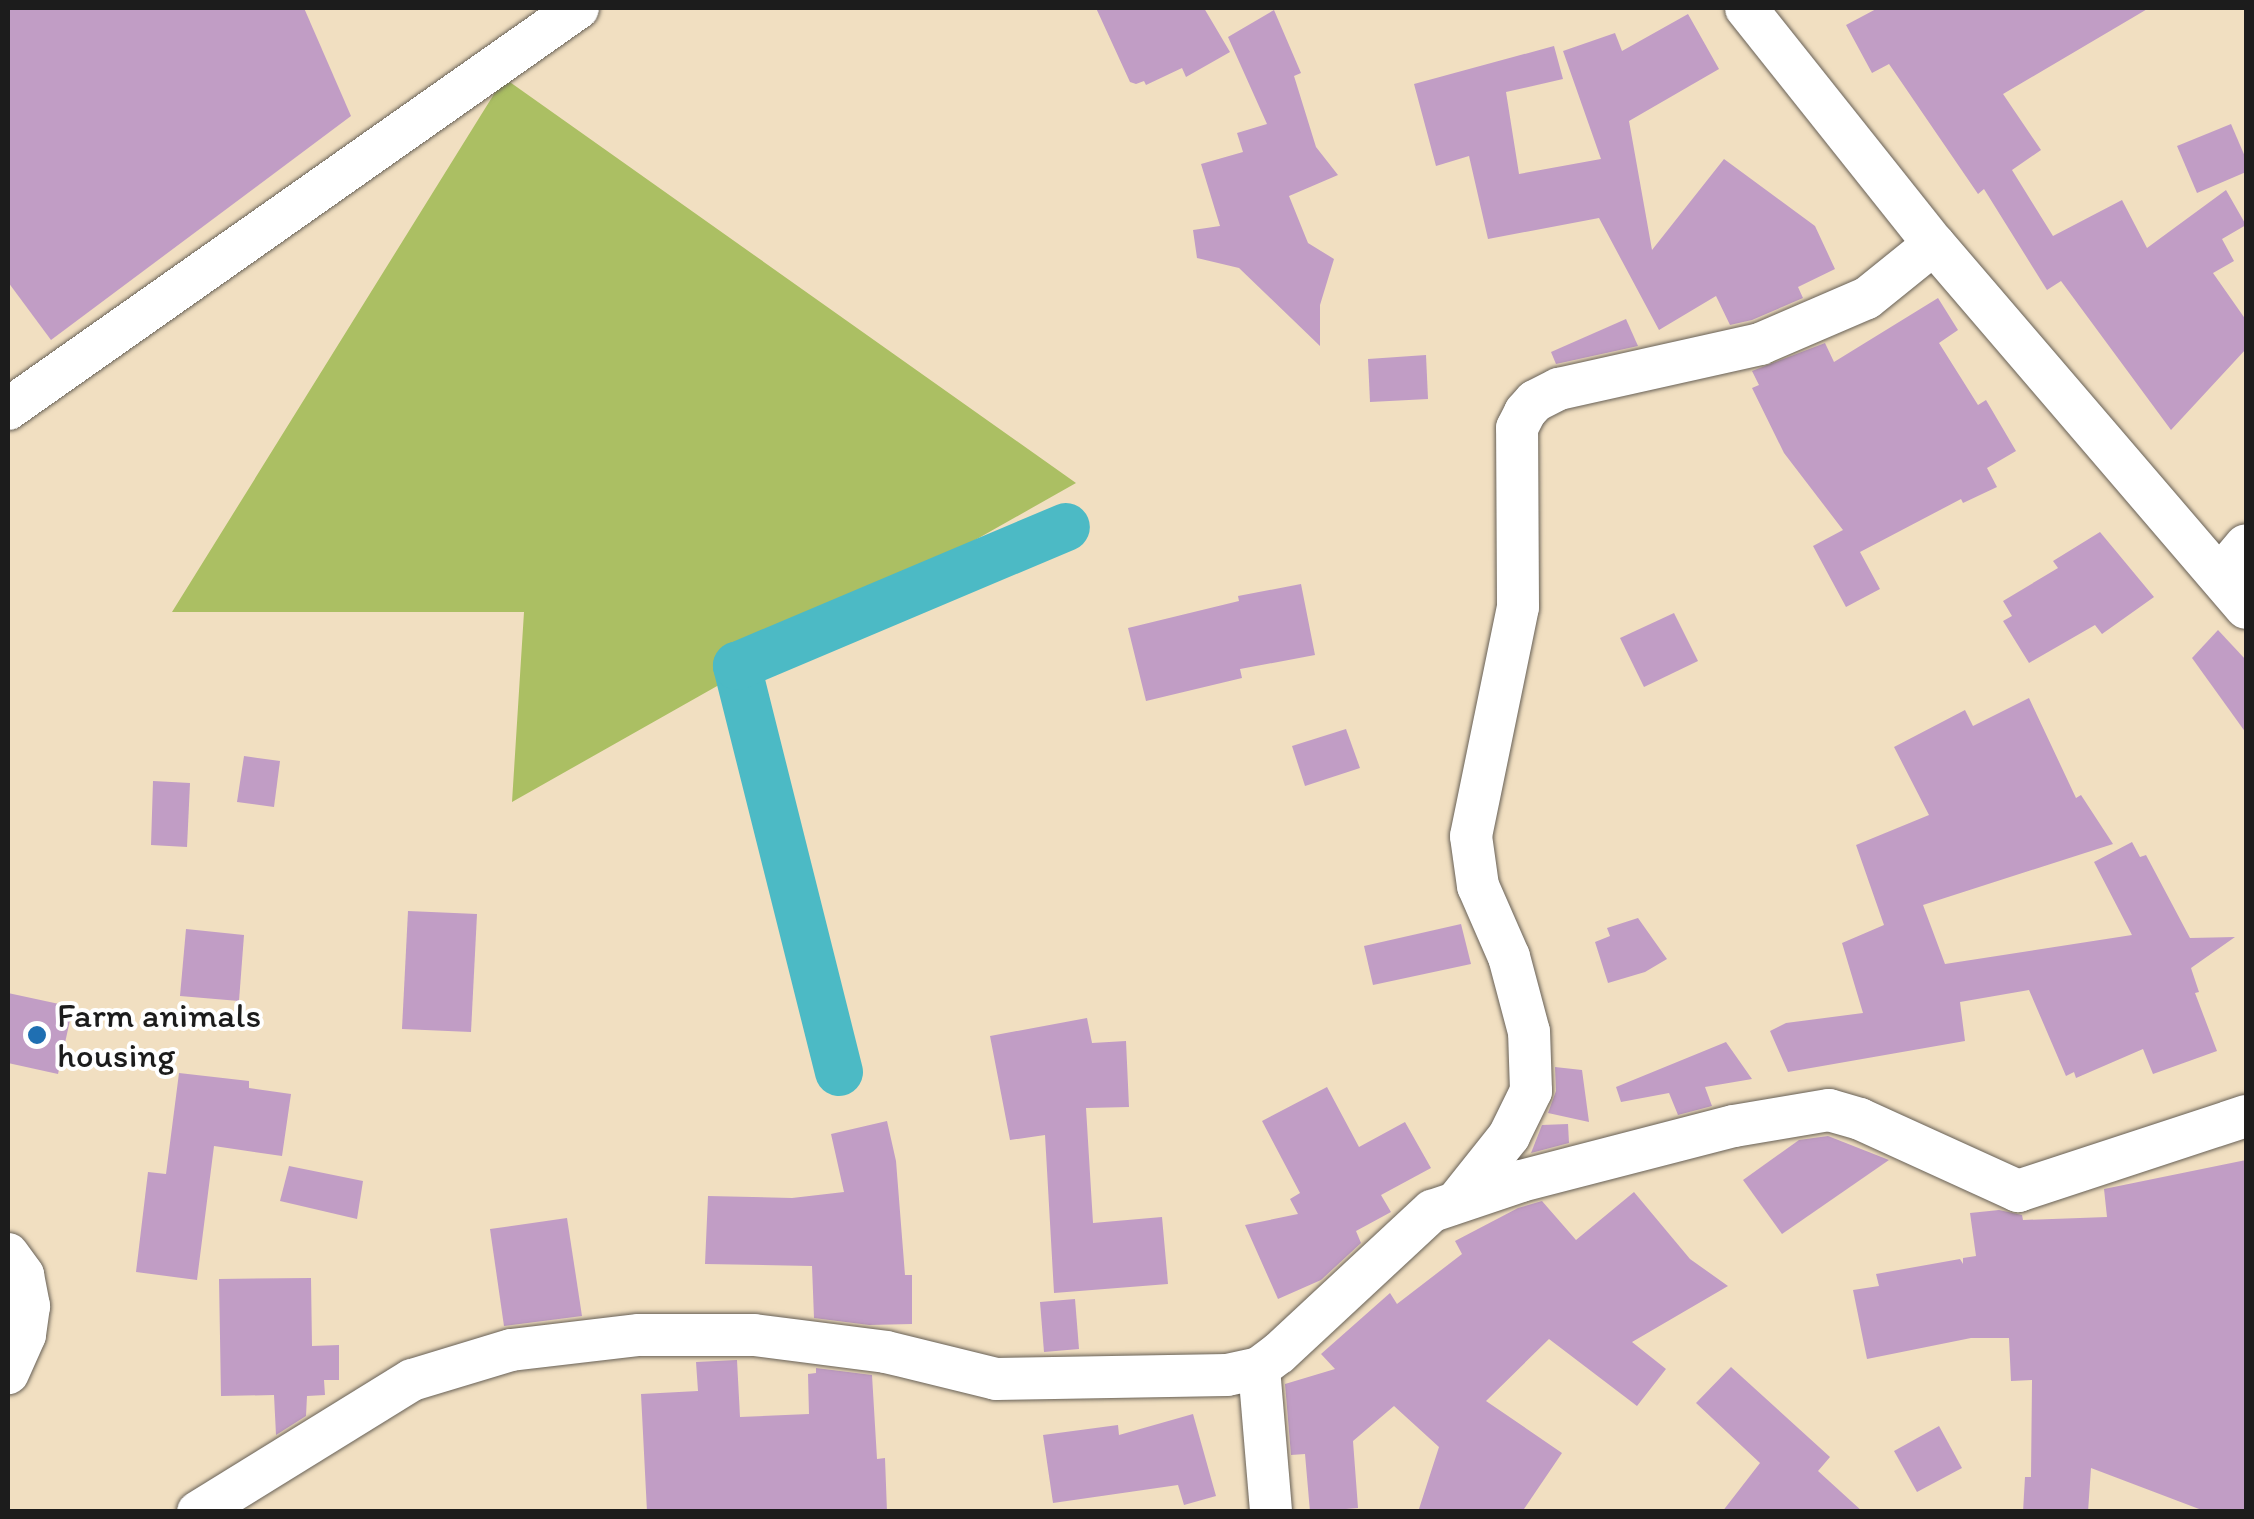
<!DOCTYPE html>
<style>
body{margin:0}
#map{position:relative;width:2254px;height:1519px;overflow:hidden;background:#f1dfc1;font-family:Itim,sans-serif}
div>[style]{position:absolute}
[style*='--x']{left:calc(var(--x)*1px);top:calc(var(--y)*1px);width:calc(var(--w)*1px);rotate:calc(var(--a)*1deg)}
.green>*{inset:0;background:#abbf63}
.canal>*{height:48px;margin:-24px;padding:0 24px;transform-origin:24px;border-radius:24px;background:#4cbac5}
.building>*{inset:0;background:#c19dc5}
.roads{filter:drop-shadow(0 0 2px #676056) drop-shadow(0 0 2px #676056)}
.street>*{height:42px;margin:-21px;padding:0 21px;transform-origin:21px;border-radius:21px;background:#fff}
.dots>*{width:28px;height:28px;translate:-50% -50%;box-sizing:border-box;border:5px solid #fff;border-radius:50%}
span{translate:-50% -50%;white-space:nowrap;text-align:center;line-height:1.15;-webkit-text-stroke:8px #fff;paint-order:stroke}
.poi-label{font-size:35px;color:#1c1c1c}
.left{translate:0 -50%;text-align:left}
.frame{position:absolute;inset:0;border:10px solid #1c1c1c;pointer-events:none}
</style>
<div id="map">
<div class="green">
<i style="clip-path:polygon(504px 78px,1076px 483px,512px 802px,524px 612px,172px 612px)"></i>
</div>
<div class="canal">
<i style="--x:839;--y:1072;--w:419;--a:-104.1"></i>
<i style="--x:737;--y:666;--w:357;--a:-22.9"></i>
</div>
<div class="building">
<i style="clip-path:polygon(8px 8px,304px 8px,351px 116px,51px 340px,8px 282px)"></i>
<i style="clip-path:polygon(1096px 8px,1204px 8px,1230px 52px,1186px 77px,1182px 68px,1146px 85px,1144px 81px,1136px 84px,1130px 82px)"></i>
<i style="clip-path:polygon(1878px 8px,2149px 8px,2003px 94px,2041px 150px,2012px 170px,2053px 236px,2122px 200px,2147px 248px,2226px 190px,2246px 225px,2222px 239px,2234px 261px,2213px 273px,2246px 320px,2246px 349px,2171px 430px,2061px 281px,2047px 290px,1984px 189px,1978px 194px,1889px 64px,1872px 73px,1846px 25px)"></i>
<i style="clip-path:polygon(1274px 10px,1301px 73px,1294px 76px,1316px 147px,1338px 175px,1289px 196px,1308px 243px,1334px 259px,1320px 305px,1320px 346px,1239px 268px,1197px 258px,1193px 230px,1220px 226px,1201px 164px,1243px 152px,1237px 133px,1267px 124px,1228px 37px)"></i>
<i style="clip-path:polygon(1688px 14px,1719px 69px,1629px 121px,1652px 250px,1724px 159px,1815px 226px,1835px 269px,1798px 287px,1803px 298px,1752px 320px,1730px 325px,1716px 296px,1659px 330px,1599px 218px,1488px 239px,1469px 156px,1436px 166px,1414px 84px,1554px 46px,1563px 79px,1506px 92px,1519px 174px,1601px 159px,1563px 51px,1615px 33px,1622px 51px)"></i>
<i style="clip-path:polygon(2231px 124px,2246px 159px,2246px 172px,2197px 193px,2177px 146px)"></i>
<i style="clip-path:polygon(1938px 298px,1958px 330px,1939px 343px,1978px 405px,1986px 400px,2016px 451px,1987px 468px,1997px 487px,1963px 503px,1961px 499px,1860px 552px,1880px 589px,1846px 607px,1813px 546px,1843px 530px,1784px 453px,1752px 388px,1759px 385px,1752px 371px,1825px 343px,1834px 362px)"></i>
<i style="clip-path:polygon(1626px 319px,1638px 346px,1556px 364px,1551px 352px)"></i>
<i style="clip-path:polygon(1426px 355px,1428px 399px,1370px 402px,1368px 359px)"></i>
<i style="clip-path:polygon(2100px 532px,2154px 597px,2102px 634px,2095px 625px,2029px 663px,2003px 621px,2012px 616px,2003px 601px,2058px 568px,2053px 561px)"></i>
<i style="clip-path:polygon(1301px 584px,1315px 655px,1240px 669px,1242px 678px,1146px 701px,1128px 628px,1239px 601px,1238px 596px)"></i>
<i style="clip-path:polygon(1674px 613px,1698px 661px,1644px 687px,1620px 638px)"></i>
<i style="clip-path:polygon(2218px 630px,2246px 660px,2246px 733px,2192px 658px)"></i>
<i style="clip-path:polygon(2029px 698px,2076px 798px,2081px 795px,2113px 844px,1923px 905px,1945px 964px,2132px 935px,2094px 862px,2132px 842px,2140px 857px,2146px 855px,2190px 938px,2235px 937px,2191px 968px,2199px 992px,2195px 993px,2217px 1051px,2153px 1074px,2143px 1049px,2076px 1078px,2074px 1072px,2066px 1076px,2029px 990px,1960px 1002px,1965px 1041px,1788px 1072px,1770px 1031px,1786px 1023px,1863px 1013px,1842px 943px,1884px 925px,1856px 845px,1929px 815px,1894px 747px,1965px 710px,1973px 726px)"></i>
<i style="clip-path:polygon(1346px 729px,1360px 768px,1305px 786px,1292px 746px)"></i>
<i style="clip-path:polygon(244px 756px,280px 761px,274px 807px,237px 802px)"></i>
<i style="clip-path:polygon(153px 781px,190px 783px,187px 847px,151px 845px)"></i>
<i style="clip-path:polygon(408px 911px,477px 914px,471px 1032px,402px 1029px)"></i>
<i style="clip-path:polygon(1638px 918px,1667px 959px,1645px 972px,1608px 983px,1595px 942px,1610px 936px,1607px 928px)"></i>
<i style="clip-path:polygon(1461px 924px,1471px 964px,1373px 985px,1364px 946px)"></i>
<i style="clip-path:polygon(186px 929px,244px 935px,239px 1001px,180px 996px)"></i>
<i style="clip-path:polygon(8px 993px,73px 1007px,58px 1074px,8px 1063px)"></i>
<i style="clip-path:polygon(1087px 1018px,1092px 1043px,1126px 1041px,1129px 1107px,1086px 1108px,1093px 1223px,1162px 1217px,1168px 1284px,1054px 1293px,1045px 1135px,1010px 1140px,990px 1036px)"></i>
<i style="clip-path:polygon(1726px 1042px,1752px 1079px,1705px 1087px,1712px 1106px,1678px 1115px,1669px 1093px,1621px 1102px,1616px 1087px)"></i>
<i style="clip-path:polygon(1555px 1067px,1582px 1070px,1589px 1122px,1548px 1113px,1556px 1091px)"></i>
<i style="clip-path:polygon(179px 1073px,249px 1081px,249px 1088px,291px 1094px,282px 1156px,214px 1146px,197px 1280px,136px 1272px,148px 1172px,166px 1174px)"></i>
<i style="clip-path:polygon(1327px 1087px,1359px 1147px,1405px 1122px,1431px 1168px,1381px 1195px,1391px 1212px,1356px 1231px,1361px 1243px,1321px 1280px,1278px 1299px,1245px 1225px,1298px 1214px,1290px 1199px,1300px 1193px,1262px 1121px)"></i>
<i style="clip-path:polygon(887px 1121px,896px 1161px,905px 1275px,912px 1275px,912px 1324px,869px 1325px,814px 1318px,812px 1266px,705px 1264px,708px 1196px,792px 1198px,844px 1192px,831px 1134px)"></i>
<i style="clip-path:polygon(1568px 1124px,1569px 1143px,1531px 1153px,1542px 1125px)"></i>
<i style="clip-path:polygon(1828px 1136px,1889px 1160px,1782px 1234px,1743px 1180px,1799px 1140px)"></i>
<i style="clip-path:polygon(2246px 1160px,2246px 1512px,2207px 1512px,2091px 1468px,2088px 1512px,2023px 1512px,2025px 1477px,2031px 1477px,2032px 1380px,2011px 1381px,2009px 1338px,1971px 1338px,1867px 1359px,1853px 1290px,1879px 1286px,1876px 1274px,1960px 1259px,1963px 1264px,1963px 1258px,1976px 1256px,1970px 1213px,1999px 1210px,2022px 1215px,2023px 1220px,2107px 1217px,2104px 1189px)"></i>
<i style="clip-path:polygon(289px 1166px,363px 1181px,357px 1219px,280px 1201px)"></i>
<i style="clip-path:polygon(1634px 1192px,1690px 1259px,1728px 1286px,1632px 1342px,1666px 1369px,1637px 1406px,1549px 1339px,1486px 1401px,1562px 1453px,1522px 1512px,1418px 1512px,1439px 1447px,1394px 1406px,1353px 1441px,1358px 1508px,1310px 1512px,1305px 1454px,1291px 1455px,1285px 1384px,1335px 1369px,1321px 1354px,1390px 1293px,1397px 1304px,1462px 1254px,1455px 1241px,1518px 1208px,1542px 1201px,1576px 1240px)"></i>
<i style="clip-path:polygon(567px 1218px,582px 1316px,504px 1326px,490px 1229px)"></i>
<i style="clip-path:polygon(311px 1278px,312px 1346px,339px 1345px,339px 1380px,324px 1380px,325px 1395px,307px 1396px,306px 1416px,276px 1435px,274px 1395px,221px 1396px,219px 1279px)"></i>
<i style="clip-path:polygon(1075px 1299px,1079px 1349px,1044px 1352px,1040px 1302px)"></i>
<i style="clip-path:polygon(737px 1360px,740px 1417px,809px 1414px,808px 1374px,816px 1373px,816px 1368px,872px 1375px,877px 1459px,885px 1458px,887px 1512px,647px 1512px,641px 1394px,698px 1391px,696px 1362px)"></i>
<i style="clip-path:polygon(1731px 1367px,1830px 1457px,1818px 1471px,1863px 1512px,1722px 1512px,1760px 1463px,1696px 1403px)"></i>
<i style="clip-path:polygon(1193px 1414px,1216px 1496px,1184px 1505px,1178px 1485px,1053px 1503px,1043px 1435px,1118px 1425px,1119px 1435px)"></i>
<i style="clip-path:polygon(1939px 1426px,1962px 1468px,1917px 1492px,1894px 1451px)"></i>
</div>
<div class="roads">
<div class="street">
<i style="--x:1746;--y:8;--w:302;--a:51.5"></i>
<i style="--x:1934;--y:244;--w:479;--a:49.4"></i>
<i style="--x:8;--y:409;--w:697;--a:-35.13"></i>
<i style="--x:2220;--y:576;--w:40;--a:-50"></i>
<i style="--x:1458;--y:1200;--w:82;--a:-51.4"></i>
<i style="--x:1509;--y:1136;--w:50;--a:-63.9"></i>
<i style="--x:1531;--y:1091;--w:59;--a:-91.9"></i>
<i style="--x:1529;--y:1032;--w:78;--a:-104.9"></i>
<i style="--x:1509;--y:957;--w:77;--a:-113.6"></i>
<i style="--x:1478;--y:886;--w:50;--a:-98"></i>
<i style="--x:1471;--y:836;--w:234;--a:-78.4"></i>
<i style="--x:1518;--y:607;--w:179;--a:-90.3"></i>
<i style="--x:1517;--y:428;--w:18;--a:-63"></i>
<i style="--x:1525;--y:412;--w:15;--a:-48"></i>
<i style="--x:1535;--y:401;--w:27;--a:-27"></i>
<i style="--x:1559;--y:389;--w:206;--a:-12.6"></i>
<i style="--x:1760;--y:344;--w:116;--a:-23.3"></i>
<i style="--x:1867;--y:298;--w:86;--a:-38.9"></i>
<i style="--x:8;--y:1254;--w:26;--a:54"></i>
<i style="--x:23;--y:1275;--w:32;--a:79"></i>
<i style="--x:29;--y:1306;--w:29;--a:98"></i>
<i style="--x:25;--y:1335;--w:42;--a:114.1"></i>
<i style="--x:1259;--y:1368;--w:144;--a:85.2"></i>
<i style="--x:198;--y:1512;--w:251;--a:-31.7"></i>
<i style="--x:412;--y:1380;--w:103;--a:-16.9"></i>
<i style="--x:511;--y:1350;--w:129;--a:-6.7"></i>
<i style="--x:639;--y:1335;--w:115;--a:0"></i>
<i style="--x:754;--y:1335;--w:133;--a:7.3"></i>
<i style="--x:886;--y:1352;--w:113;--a:13.8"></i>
<i style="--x:996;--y:1379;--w:231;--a:-1"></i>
<i style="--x:1227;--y:1375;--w:33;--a:-12"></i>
<i style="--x:1259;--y:1368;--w:25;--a:-37"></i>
<i style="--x:1279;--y:1353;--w:209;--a:-42.9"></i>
<i style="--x:1432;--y:1211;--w:94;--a:-18.6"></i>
<i style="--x:1521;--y:1181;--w:220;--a:-14.5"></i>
<i style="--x:1734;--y:1126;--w:96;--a:-9.6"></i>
<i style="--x:1829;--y:1110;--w:32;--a:16"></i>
<i style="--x:1860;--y:1119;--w:174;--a:24.5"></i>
<i style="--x:2018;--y:1191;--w:240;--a:-18.2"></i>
</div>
</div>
<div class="dots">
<i style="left:37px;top:1035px;background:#1f6fb2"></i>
</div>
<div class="poi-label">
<span class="left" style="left:57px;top:1035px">Farm animals<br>housing</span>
</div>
<div class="frame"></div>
</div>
